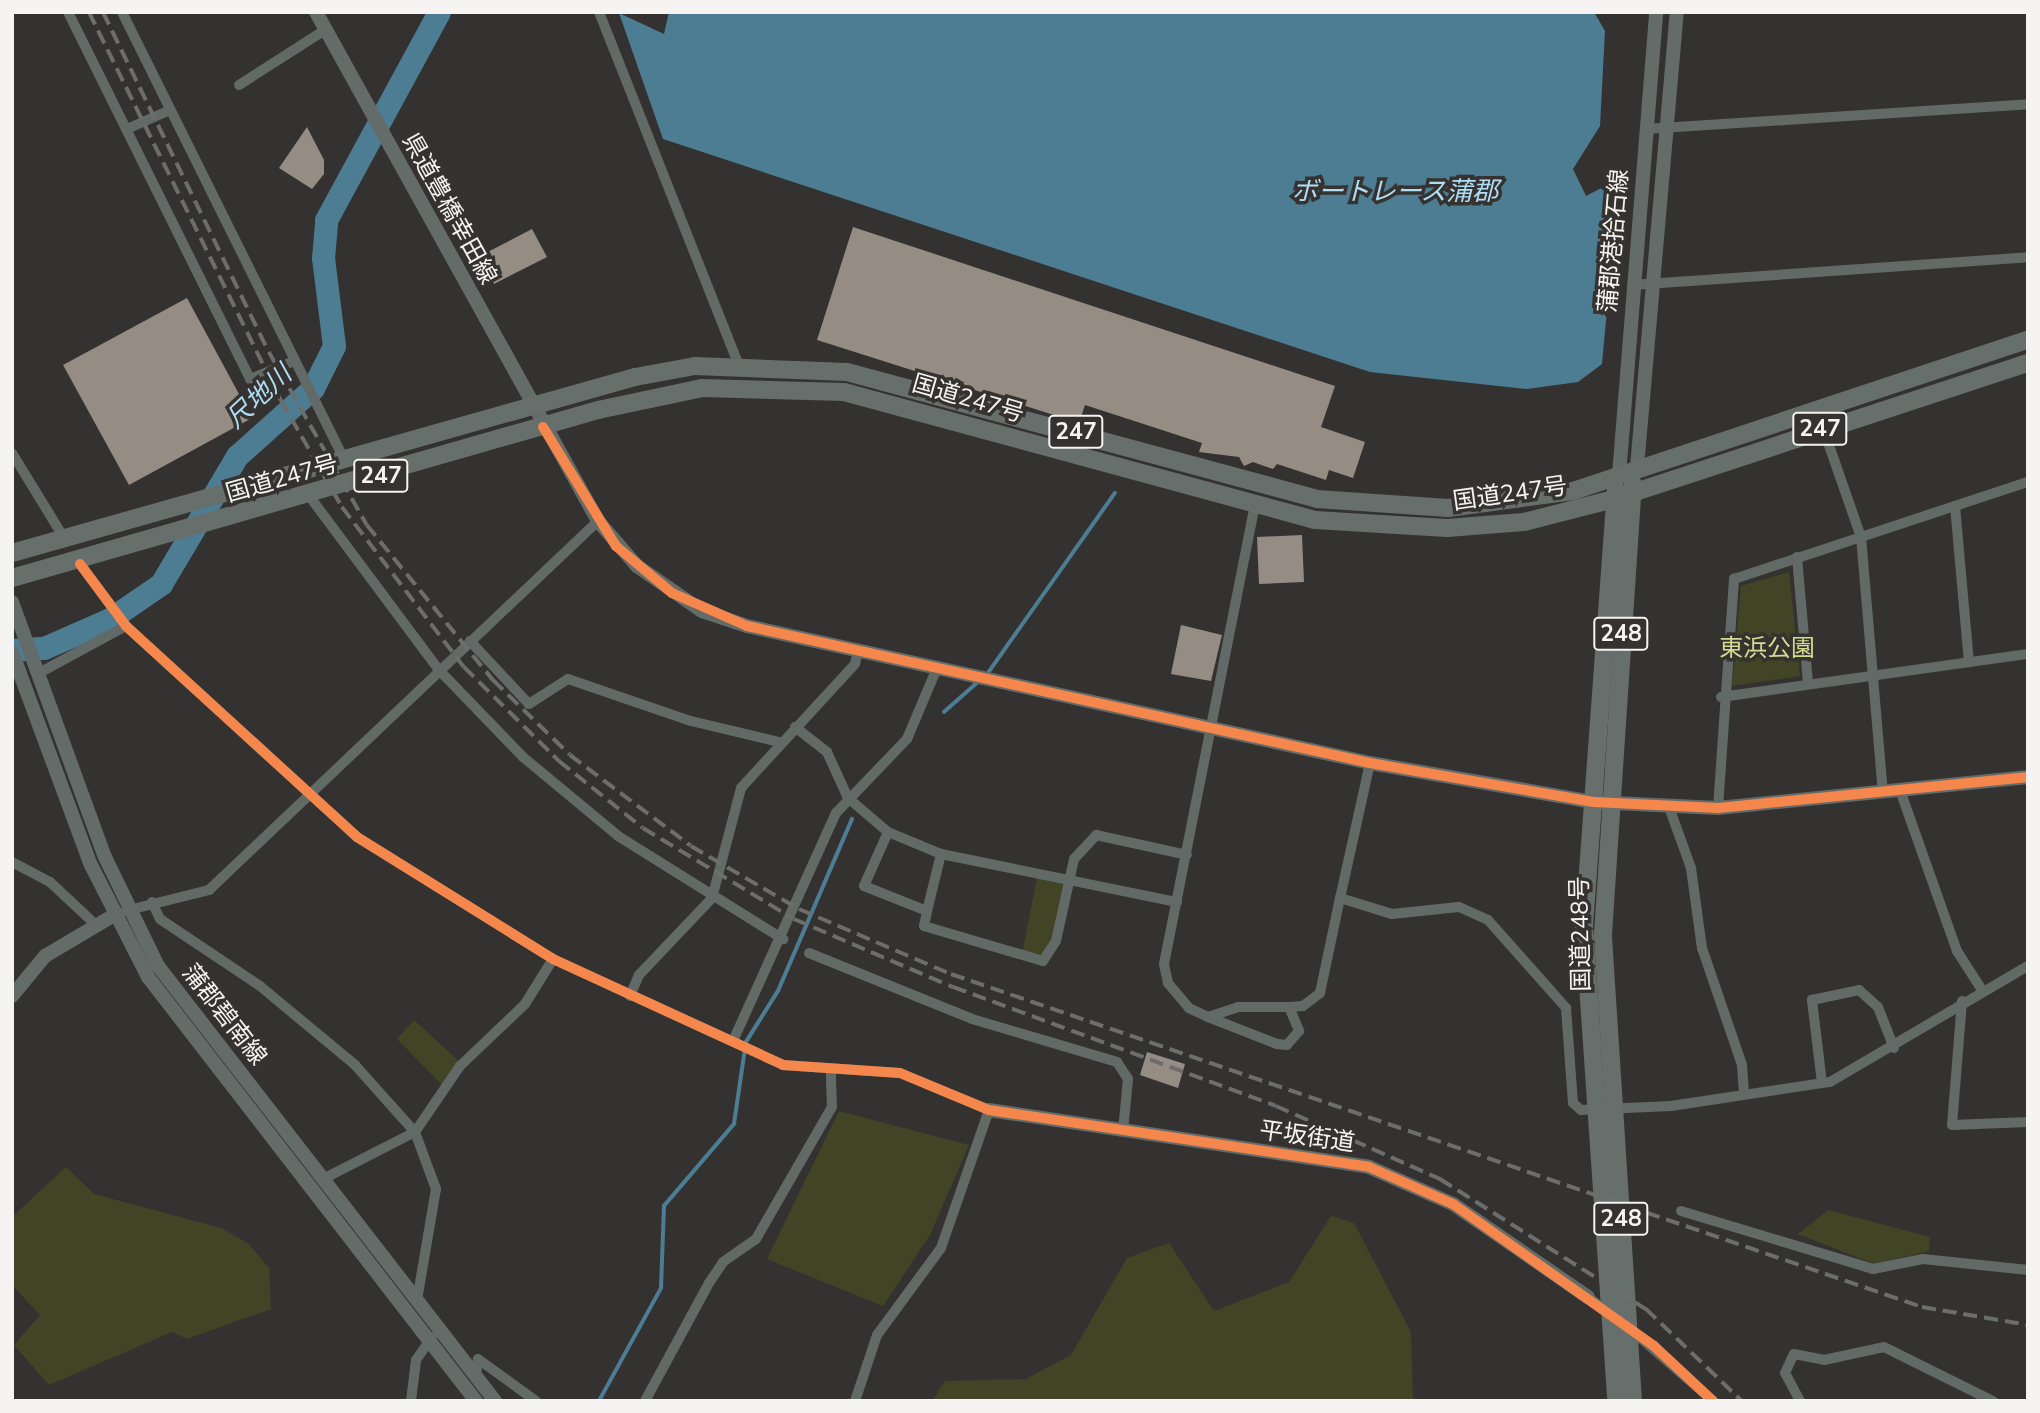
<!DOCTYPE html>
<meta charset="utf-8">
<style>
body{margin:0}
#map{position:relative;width:2040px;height:1413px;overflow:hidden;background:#343230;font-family:"Nunito Sans","Noto Sans JP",sans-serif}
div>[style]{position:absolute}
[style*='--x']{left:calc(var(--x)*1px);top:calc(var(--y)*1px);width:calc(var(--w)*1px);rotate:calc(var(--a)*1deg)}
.green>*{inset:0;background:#414526}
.water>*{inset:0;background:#4d7d93}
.stream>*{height:3.5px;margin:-1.75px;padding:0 1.75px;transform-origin:1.75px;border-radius:1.75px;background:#4d7d93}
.river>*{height:23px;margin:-11.5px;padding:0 11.5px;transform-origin:11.5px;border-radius:11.5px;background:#4d7d93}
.building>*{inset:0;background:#958c84}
.street>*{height:10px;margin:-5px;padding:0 5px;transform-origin:5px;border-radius:5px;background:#626a68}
.secondary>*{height:14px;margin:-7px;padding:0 7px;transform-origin:7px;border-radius:7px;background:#646c6a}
.highway>*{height:18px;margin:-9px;padding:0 9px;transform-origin:9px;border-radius:9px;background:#676f6d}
.rail>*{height:3.5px;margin-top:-1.75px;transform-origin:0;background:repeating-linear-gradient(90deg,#6b6e6c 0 14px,transparent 0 21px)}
.cycleway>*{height:10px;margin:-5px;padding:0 5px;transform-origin:5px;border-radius:5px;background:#f5874c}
span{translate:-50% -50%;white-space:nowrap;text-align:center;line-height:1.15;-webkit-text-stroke:7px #35322f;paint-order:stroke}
.shield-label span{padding:2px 5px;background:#35322f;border:2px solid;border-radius:5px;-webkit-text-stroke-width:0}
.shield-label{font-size:23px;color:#f6f4f2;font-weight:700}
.street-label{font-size:24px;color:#f6f4f2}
.park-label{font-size:24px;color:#d1dc91}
.water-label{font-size:26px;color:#afddf5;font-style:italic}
.frame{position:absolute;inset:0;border:14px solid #f6f4f2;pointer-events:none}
</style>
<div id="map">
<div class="green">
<i style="clip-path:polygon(1789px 572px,1800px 676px,1732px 686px,1741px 586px)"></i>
<i style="clip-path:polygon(1038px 873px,1071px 879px,1056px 941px,1043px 961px,1021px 959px)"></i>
<i style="clip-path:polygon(414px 1020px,462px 1064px,445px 1088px,397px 1039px)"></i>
<i style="clip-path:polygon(839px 1111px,969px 1145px,930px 1235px,883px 1306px,767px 1259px)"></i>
<i style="clip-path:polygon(66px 1167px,94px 1194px,221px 1228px,249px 1244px,269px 1268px,271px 1309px,187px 1339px,172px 1332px,49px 1385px,14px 1345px,40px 1315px,12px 1285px,12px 1217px)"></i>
<i style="clip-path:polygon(1828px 1210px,1930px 1237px,1929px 1251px,1874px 1264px,1798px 1234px)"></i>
<i style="clip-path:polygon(1331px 1216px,1354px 1223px,1411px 1332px,1413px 1401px,932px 1401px,945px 1381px,1026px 1379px,1071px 1355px,1127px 1258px,1169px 1243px,1214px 1311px,1289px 1282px)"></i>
</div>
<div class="water">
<i style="clip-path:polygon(669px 12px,1594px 12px,1605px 31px,1600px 126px,1573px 169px,1586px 196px,1619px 179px,1602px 364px,1578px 382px,1527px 389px,1370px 372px,663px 139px,619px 13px,664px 34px)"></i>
</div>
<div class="stream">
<i style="--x:988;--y:673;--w:220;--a:-54.8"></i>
<i style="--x:944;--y:712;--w:47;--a:-41.5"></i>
<i style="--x:599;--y:1401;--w:129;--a:-61.2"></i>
<i style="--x:661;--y:1288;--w:82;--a:-87.9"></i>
<i style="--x:664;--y:1206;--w:108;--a:-49.5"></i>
<i style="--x:734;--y:1124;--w:83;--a:-81.7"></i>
<i style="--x:746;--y:1042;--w:60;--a:-57.9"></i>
<i style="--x:778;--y:991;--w:187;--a:-66.7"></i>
</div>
<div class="river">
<i style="--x:12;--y:650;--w:32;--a:-4"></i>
<i style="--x:44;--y:648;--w:72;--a:-23.7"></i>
<i style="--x:110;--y:619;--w:62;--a:-34.5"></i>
<i style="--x:161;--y:584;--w:149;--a:-59.3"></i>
<i style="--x:237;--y:456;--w:102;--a:-41.8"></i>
<i style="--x:313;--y:388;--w:47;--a:-63.4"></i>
<i style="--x:334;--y:346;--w:89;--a:-97.1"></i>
<i style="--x:323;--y:258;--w:38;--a:-85"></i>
<i style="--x:326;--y:220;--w:237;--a:-61.5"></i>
</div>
<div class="building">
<i style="clip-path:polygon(307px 127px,324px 160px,324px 174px,312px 189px,279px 168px)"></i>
<i style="clip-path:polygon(853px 227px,1335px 386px,1321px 427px,1365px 442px,1353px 478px,1329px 470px,1326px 480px,1277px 464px,1273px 469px,1253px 462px,1244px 466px,1239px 457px,1199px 452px,1202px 443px,1085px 405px,1079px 423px,817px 340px)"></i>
<i style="clip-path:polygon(532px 229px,547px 257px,494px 284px,480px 256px)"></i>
<i style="clip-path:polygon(187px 298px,252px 418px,129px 485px,63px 365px)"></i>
<i style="clip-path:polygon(1302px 535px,1304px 582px,1259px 584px,1257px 537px)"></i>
<i style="clip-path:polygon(1181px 625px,1222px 635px,1211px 681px,1171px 674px)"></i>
<i style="clip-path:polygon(1147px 1052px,1185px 1064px,1178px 1088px,1140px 1075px)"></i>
</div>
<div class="street">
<i style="--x:68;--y:12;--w:410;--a:63.6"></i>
<i style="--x:250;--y:379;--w:48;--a:-22.2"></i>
<i style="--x:122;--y:12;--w:501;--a:63.59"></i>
<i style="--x:599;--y:12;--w:380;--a:68.4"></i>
<i style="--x:239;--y:85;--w:102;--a:-32.6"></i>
<i style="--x:127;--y:129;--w:47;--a:-23.8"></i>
<i style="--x:1646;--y:129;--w:383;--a:-3.7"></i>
<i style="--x:1632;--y:285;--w:397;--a:-4"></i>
<i style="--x:1823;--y:428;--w:115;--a:70.8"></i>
<i style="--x:1861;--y:537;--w:257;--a:85.1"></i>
<i style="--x:12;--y:453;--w:103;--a:58.5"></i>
<i style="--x:310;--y:497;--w:216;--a:53.3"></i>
<i style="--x:439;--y:670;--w:121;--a:46"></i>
<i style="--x:523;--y:757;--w:124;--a:39.7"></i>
<i style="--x:618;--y:836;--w:195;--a:32"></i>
<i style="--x:1955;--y:506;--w:157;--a:84.9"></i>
<i style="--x:1797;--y:557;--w:126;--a:85"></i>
<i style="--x:80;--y:564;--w:77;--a:53.4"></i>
<i style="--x:126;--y:626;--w:313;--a:42.4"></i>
<i style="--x:357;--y:837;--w:231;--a:31.9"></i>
<i style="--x:553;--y:959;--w:253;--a:24.7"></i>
<i style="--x:783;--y:1065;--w:117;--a:3.9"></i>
<i style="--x:900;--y:1073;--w:96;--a:22.6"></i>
<i style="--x:989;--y:1110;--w:146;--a:109.2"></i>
<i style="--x:941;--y:1248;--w:108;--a:126.3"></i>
<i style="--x:877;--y:1335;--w:70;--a:108.4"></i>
<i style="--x:470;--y:641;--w:86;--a:46.9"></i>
<i style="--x:529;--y:704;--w:46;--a:-32.7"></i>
<i style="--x:568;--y:679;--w:130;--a:18.9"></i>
<i style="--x:691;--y:721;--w:90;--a:13.4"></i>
<i style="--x:39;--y:673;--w:99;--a:-28.4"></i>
<i style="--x:1721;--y:697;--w:310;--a:-8"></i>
<i style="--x:795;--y:727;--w:41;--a:38"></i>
<i style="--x:827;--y:752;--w:51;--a:65.5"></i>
<i style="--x:848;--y:798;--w:52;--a:40.4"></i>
<i style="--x:888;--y:832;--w:57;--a:22.5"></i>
<i style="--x:941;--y:854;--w:241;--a:11.5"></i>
<i style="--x:1370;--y:763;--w:138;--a:102.5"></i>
<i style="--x:1340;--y:898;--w:54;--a:17.1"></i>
<i style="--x:1392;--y:914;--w:67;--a:-6"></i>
<i style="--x:1459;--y:907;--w:32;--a:24"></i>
<i style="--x:1488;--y:920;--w:118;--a:48.4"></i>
<i style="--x:1566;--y:1008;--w:95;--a:85.8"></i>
<i style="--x:1573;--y:1103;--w:11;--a:41"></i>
<i style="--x:1581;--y:1110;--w:90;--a:-2.5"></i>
<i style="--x:1671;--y:1106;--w:161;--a:-8.6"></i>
<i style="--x:1830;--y:1082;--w:229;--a:-30.4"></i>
<i style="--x:1901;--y:793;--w:168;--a:70.5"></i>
<i style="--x:1957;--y:951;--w:46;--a:57.3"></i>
<i style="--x:1669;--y:807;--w:65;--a:70.2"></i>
<i style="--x:1691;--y:868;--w:81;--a:82.2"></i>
<i style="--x:1702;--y:948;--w:124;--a:71.1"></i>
<i style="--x:1742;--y:1065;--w:28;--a:86"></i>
<i style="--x:1718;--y:808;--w:230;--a:-86"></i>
<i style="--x:1734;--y:579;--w:310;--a:-18.3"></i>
<i style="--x:888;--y:832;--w:59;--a:114"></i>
<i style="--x:864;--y:886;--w:68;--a:21.6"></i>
<i style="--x:927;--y:911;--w:59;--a:-76.2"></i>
<i style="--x:12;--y:862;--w:43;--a:27.8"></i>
<i style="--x:50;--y:882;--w:62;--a:43"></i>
<i style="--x:152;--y:902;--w:19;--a:65"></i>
<i style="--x:160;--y:919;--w:120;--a:33.8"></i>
<i style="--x:260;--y:986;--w:124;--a:39.7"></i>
<i style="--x:355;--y:1065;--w:90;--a:48.2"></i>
<i style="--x:415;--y:1132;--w:61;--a:69.8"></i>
<i style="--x:436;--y:1189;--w:113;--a:99.7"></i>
<i style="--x:125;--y:911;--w:87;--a:-14"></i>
<i style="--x:209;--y:890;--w:536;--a:-43.49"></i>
<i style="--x:927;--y:911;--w:15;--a:101"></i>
<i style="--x:924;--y:926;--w:124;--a:16.4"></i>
<i style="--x:1043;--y:961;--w:24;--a:-57"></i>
<i style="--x:1056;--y:941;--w:84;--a:-77.6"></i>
<i style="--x:1074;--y:859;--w:33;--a:-47"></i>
<i style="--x:1096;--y:835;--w:93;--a:12.4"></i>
<i style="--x:809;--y:953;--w:176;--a:22"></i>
<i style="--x:972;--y:1019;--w:151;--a:16.5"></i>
<i style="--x:1117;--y:1062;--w:20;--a:57"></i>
<i style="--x:1128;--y:1079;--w:52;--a:95.5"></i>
<i style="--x:630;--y:996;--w:23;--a:-67"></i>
<i style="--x:639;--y:975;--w:106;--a:-46.5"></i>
<i style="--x:712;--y:898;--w:114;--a:-75.2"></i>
<i style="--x:741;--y:788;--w:168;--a:-47.4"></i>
<i style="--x:855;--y:664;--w:13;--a:-77"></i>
<i style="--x:1962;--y:1001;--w:124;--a:94.6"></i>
<i style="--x:1952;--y:1125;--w:76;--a:-2.3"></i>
<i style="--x:1289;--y:1007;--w:14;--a:-4"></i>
<i style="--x:1303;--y:1006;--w:21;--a:-37"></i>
<i style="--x:1320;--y:993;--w:97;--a:-78.1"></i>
<i style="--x:1208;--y:1017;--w:32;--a:-18"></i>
<i style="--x:1238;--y:1007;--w:51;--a:0"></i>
<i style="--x:1289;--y:1007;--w:26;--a:67"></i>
<i style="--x:1299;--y:1031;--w:18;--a:131"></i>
<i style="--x:1287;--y:1045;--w:10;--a:-174"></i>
<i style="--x:1277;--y:1044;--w:74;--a:-158.6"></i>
<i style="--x:1208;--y:1017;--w:21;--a:-155"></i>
<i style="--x:1189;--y:1008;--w:33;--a:-130"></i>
<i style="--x:1168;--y:983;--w:19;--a:-102"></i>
<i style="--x:1164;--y:964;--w:467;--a:-78.8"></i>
<i style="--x:733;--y:1041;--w:250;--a:-65.7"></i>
<i style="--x:836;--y:813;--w:103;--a:-46.2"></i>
<i style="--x:907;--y:739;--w:77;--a:-67.1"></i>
<i style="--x:1822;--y:1083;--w:84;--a:-96.9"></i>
<i style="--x:1812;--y:1000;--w:48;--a:-12"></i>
<i style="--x:1859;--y:990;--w:25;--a:42"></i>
<i style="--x:1878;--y:1007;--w:44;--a:68.7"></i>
<i style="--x:323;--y:1179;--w:103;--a:-27.1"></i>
<i style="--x:415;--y:1132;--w:80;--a:-55.7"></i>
<i style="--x:460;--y:1066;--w:90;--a:-43.6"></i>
<i style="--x:525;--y:1004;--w:53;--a:-58.1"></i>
<i style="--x:1681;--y:1211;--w:201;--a:16.8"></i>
<i style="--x:1873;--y:1269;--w:51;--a:-11.3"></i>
<i style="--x:1923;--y:1259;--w:106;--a:6"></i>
<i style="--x:1588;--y:1297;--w:29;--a:38"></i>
<i style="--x:1629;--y:1328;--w:111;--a:41"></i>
<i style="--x:476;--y:1376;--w:17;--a:-83"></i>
<i style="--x:478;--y:1359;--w:72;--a:35.9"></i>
<i style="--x:411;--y:1401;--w:41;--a:-83"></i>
<i style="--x:416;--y:1360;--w:28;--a:-55"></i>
<i style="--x:645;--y:1401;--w:134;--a:-61.5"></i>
<i style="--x:709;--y:1283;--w:25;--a:-56"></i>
<i style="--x:723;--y:1262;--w:40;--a:-34.9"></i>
<i style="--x:756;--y:1239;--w:152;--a:-60.1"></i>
<i style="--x:832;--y:1107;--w:37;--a:-92"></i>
<i style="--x:1800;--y:1401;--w:32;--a:-118"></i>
<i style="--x:1785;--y:1373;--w:21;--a:-65"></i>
<i style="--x:1794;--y:1354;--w:31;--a:11"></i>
<i style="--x:1824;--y:1360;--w:61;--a:-12.2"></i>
<i style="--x:1884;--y:1347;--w:122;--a:26.4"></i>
</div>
<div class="secondary">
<i style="--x:316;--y:12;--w:582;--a:61.01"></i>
<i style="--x:598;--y:521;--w:60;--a:49.1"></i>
<i style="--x:637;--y:566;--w:79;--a:34.7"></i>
<i style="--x:702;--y:611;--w:47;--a:18.4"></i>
<i style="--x:747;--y:626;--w:638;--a:12.4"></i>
<i style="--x:1370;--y:763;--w:227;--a:9.9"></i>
<i style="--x:1594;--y:802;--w:124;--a:2.8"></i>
<i style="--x:1718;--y:808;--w:312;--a:-5.7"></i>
<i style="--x:1637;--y:467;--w:457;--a:-85"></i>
<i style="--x:1619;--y:475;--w:464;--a:-85.4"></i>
<i style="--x:12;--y:602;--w:271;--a:70"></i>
<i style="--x:105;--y:857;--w:121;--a:64.1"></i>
<i style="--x:158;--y:966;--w:550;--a:52.23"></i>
<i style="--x:12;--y:652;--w:227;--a:69.7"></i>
<i style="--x:91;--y:865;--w:126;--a:63"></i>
<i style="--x:148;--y:977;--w:536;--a:52.28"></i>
<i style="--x:12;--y:996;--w:52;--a:-50.5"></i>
<i style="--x:45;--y:956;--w:80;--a:-30.7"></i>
<i style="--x:989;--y:1110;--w:384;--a:8.5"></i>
<i style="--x:1369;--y:1167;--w:92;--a:23.8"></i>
<i style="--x:1453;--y:1204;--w:164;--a:34.6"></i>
</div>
<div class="highway">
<i style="--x:1616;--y:490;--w:437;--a:94.2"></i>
<i style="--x:1584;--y:926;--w:476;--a:86.1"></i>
<i style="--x:12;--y:553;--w:647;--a:-15.78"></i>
<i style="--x:635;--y:377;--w:61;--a:-10.4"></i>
<i style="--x:695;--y:366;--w:152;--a:2.3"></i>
<i style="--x:847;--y:372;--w:487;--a:15.1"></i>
<i style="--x:1317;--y:499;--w:131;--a:3.9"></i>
<i style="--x:1448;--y:508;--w:126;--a:-7.7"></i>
<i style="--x:1573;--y:491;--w:479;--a:-18.4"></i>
<i style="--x:12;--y:578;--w:610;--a:-16"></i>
<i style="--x:598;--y:410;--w:106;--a:-11.9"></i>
<i style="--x:702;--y:388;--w:142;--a:1.6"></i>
<i style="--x:844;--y:392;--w:488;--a:15.2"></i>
<i style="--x:1315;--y:520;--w:132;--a:3.5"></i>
<i style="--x:1447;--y:528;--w:77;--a:-4.5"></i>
<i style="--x:1524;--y:522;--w:93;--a:-14.3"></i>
<i style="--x:1614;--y:499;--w:436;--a:-18.2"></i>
<i style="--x:1633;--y:1401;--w:468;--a:-93.7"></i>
<i style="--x:1603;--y:934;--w:451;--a:-86.2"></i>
</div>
<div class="rail">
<i style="--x:89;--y:12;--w:433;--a:63.7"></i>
<i style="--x:281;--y:400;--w:123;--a:60.3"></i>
<i style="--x:342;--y:507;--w:201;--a:52.7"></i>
<i style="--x:464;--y:667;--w:134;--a:44.7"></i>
<i style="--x:559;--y:761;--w:107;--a:38.6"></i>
<i style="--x:643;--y:828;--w:176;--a:31.1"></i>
<i style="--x:794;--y:919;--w:173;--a:23.2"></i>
<i style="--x:953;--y:987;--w:344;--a:20.2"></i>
<i style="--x:1276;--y:1106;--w:180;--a:24"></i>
<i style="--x:1440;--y:1179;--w:244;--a:32.3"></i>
<i style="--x:1646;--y:1309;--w:133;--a:43.8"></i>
<i style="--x:103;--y:12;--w:378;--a:64"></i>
<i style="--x:269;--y:352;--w:199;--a:60.5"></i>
<i style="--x:367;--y:525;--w:200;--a:50.9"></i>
<i style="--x:493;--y:680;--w:107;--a:44.2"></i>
<i style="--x:570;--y:755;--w:151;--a:36.9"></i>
<i style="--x:691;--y:846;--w:125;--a:30.3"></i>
<i style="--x:799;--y:909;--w:165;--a:23.2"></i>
<i style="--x:951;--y:974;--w:1027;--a:18.93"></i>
<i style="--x:1922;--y:1307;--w:108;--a:9.6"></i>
</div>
<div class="cycleway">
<i style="--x:543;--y:427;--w:140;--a:58.5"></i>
<i style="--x:616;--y:546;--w:73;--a:40"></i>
<i style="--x:672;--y:593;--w:82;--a:23.7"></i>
<i style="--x:747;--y:626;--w:638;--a:12.4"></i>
<i style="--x:1370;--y:763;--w:227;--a:9.9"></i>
<i style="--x:1594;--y:802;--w:124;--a:2.8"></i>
<i style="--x:1718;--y:808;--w:312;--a:-5.7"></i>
<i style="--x:80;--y:564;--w:77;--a:53.4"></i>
<i style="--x:126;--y:626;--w:313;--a:42.4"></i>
<i style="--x:357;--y:837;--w:231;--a:31.9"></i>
<i style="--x:553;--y:959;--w:253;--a:24.7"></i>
<i style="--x:783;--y:1065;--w:117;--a:3.9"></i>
<i style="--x:900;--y:1073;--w:96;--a:22.6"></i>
<i style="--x:989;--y:1110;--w:384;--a:8.5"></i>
<i style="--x:1369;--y:1167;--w:92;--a:23.8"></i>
<i style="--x:1453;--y:1204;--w:246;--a:35.2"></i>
<i style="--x:1654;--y:1346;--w:81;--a:43"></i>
</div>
<div class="shield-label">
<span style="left:1820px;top:429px">247</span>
<span style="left:1076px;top:432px">247</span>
<span style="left:381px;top:476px">247</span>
<span style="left:1621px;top:634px">248</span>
<span style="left:1621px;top:1219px">248</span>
</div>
<div class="street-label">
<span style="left:449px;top:209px;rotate:61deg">県道豊橋幸田線</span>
<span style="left:1614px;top:241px;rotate:-85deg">蒲郡港拾石線</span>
<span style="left:968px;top:399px;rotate:16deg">国道247号</span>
<span style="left:282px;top:479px;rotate:-16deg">国道247号</span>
<span style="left:1510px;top:494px;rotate:-8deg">国道247号</span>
<span style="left:1581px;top:934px;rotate:-91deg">国道248号</span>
<span style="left:224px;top:1015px;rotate:52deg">蒲郡碧南線</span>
<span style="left:1307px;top:1137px;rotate:8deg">平坂街道</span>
</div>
<div class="park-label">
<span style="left:1767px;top:649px">東浜公園</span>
</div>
<div class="water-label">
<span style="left:1395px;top:192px">ボートレース蒲郡</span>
<span style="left:259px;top:397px;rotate:-43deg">尺地川</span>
</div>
<div class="frame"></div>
</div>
